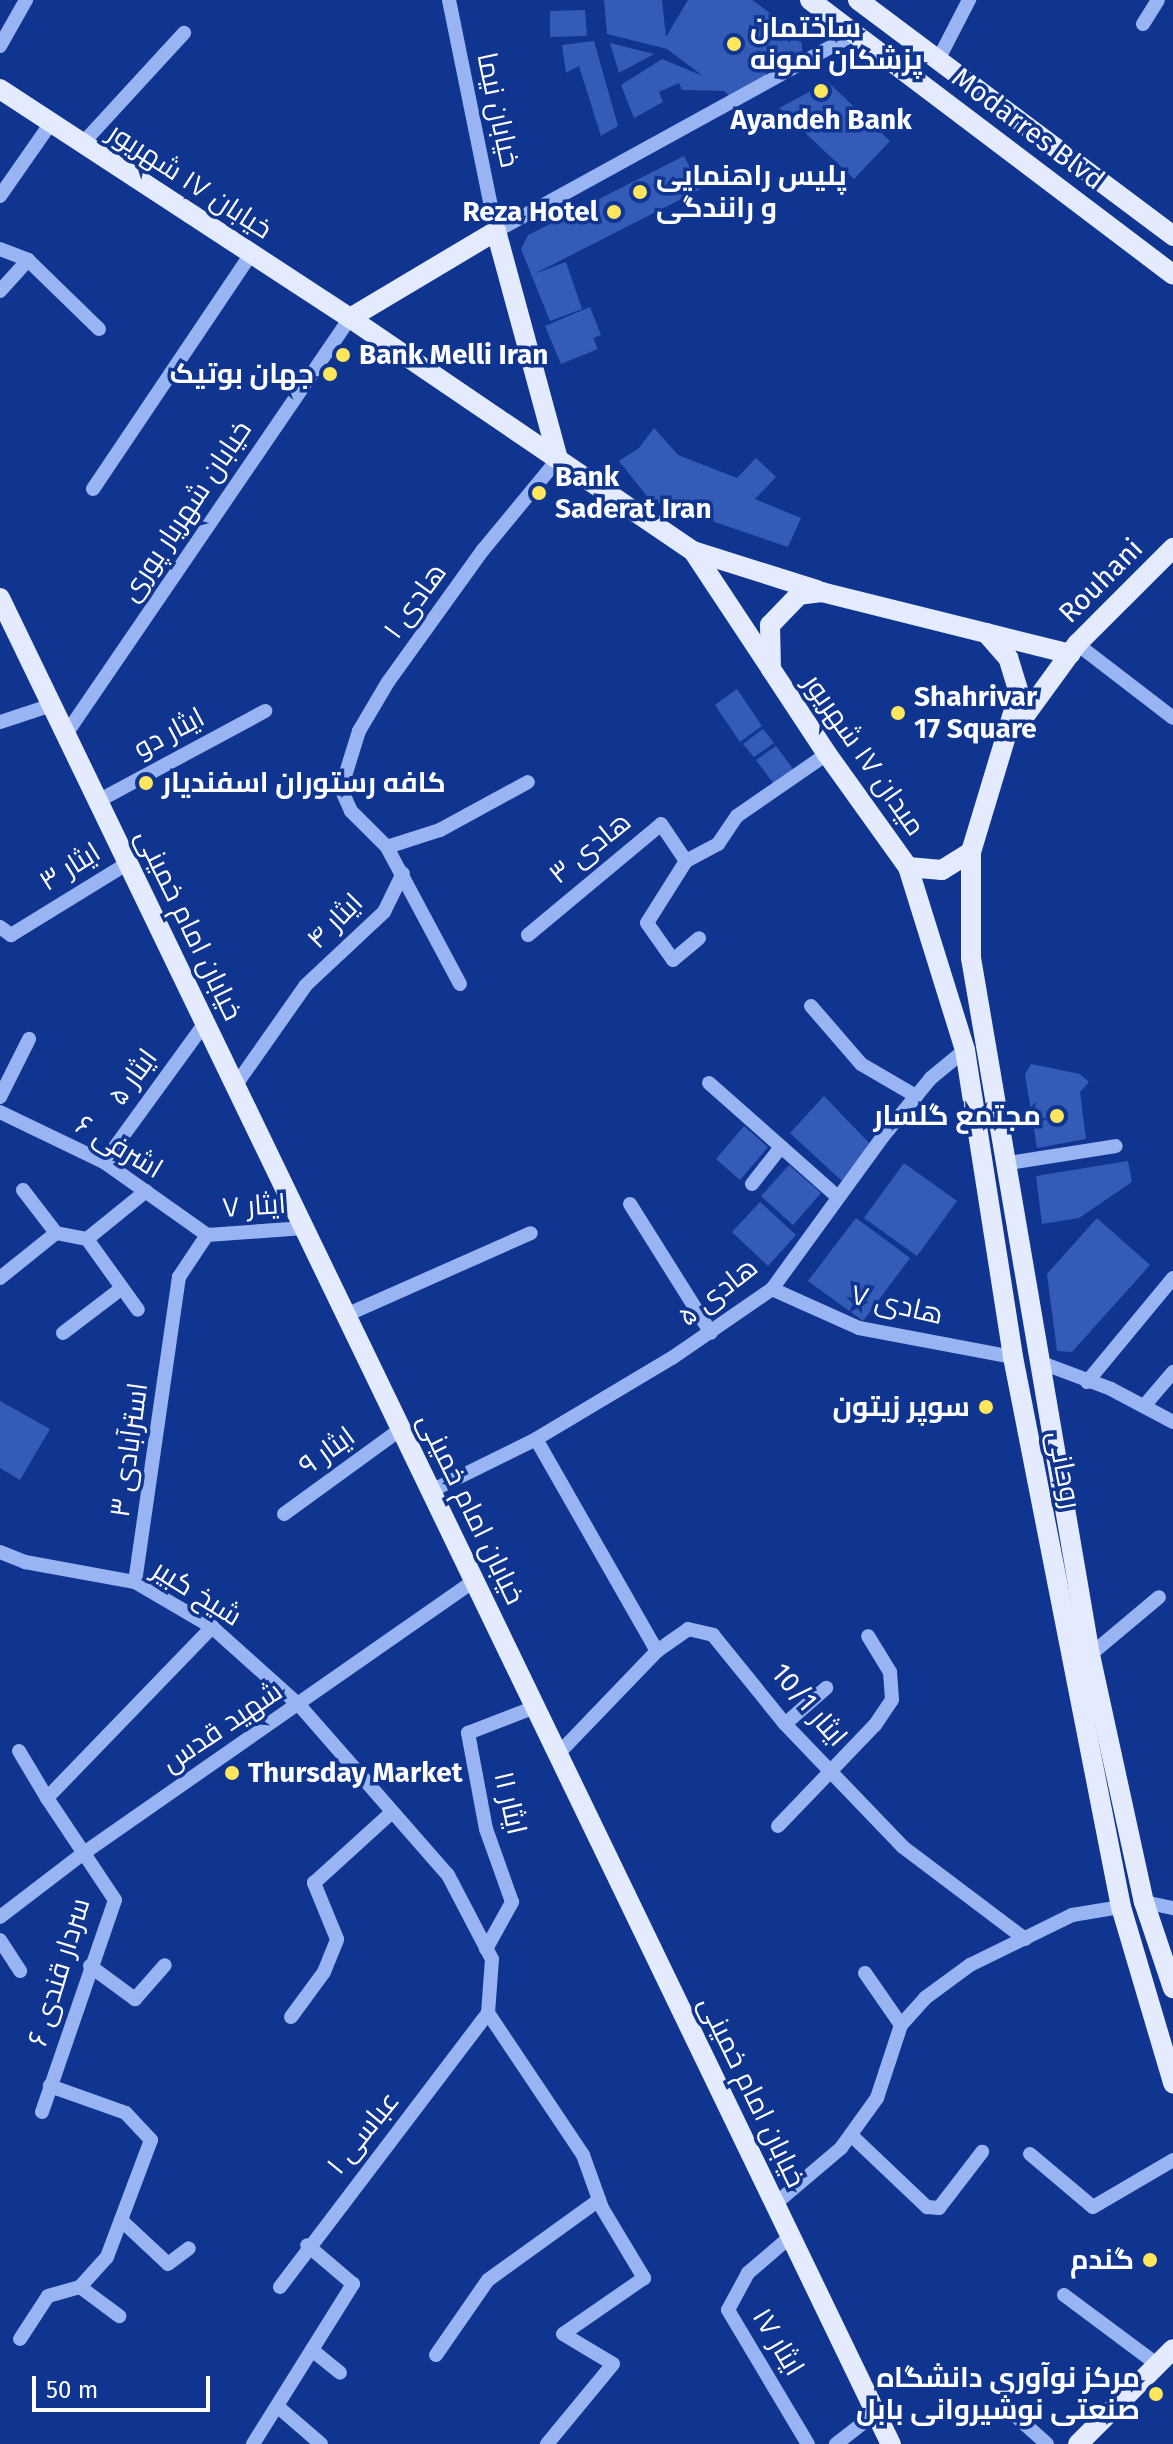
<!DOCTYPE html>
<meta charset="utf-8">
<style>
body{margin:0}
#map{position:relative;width:1173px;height:2444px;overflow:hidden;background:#0f3590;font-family:"Fira Sans",Cairo,sans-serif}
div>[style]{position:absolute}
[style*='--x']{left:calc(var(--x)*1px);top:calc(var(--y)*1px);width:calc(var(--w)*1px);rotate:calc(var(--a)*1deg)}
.building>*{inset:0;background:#335bb7}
.minor>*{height:14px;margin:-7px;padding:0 7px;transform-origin:7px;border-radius:7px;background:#98b4f3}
.major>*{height:20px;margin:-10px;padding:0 10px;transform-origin:10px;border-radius:10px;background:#e4ebff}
.dots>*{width:22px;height:22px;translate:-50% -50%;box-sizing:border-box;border:4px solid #0f3590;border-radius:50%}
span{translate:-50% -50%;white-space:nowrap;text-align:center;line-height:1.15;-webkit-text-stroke:7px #0f3590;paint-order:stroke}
.poi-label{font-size:28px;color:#fff;font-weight:700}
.left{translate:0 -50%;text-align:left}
.right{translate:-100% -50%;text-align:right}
.street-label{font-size:28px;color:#fff}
.scale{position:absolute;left:32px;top:2376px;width:178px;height:36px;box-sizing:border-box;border:4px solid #fff;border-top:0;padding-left:10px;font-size:24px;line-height:28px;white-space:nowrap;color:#fff;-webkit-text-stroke:6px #0f3590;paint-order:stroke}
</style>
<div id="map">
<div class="building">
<i style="clip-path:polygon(604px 0,662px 0,666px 37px,688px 0,752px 0,801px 35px,803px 58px,731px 97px,724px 91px,682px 90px,679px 83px,659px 92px,663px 102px,634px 118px,621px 85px,662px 59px,703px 76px,667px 49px,607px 34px)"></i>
<i style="clip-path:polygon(585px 10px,587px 36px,550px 37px,550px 11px)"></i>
<i style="clip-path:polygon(594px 41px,618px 126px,601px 136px,579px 66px,566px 73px,562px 45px)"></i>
<i style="clip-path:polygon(610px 43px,654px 54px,619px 73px)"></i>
<i style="clip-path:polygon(828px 82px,890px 141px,854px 179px,779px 108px)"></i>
<i style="clip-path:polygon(684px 156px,701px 189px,534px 274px,566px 262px,582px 309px,550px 321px,521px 249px,528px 235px)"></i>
<i style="clip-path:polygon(590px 307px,601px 335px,593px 338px,598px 349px,561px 364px,545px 326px)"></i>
<i style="clip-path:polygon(654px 428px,678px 455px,737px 478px,756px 458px,776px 477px,755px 499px,801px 518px,788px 547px,650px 500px,619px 461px,639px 448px)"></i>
<i style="clip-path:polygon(737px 689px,762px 726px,740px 742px,715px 705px)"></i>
<i style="clip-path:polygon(763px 729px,774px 743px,754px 757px,743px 744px)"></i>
<i style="clip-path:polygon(776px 746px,793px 769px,773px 783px,756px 760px)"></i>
<i style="clip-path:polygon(1031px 1064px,1080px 1074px,1089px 1082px,1080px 1092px,1086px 1139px,1037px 1148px,1025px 1074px)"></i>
<i style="clip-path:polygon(824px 1096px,872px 1146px,844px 1183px,790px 1133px)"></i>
<i style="clip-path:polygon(744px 1126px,768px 1147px,740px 1180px,716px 1159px)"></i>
<i style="clip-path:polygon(1128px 1161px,1132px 1182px,1079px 1218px,1042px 1224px,1036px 1176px)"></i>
<i style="clip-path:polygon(904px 1163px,957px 1201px,917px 1256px,864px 1218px)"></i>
<i style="clip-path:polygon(789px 1165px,821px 1193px,793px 1225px,761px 1196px)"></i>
<i style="clip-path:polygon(760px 1202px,796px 1235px,768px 1266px,732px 1232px)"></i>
<i style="clip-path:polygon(856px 1218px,910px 1258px,863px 1321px,808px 1281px)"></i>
<i style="clip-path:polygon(1097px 1218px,1150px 1265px,1072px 1352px,1057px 1351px,1047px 1274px)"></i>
<i style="clip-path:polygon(0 1401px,50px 1429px,20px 1480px,0 1468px)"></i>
</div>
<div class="minor">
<i style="--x:449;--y:0;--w:236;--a:78.5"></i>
<i style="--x:496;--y:231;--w:409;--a:-28.8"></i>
<i style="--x:1143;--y:24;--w:28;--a:-58"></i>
<i style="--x:0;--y:46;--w:53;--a:-60.5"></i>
<i style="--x:938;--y:60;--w:68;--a:-62.7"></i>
<i style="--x:82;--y:144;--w:151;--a:-47.4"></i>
<i style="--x:0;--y:196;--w:89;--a:-55.1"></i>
<i style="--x:0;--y:249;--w:30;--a:21"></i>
<i style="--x:28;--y:260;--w:99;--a:44.2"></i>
<i style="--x:0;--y:291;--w:42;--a:-47.9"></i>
<i style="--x:93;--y:489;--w:283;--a:-56.1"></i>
<i style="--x:1077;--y:644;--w:121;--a:37.6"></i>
<i style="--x:0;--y:722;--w:55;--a:-18.1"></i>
<i style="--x:66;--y:734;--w:504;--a:-55.68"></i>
<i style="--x:98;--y:801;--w:190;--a:-28.3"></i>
<i style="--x:387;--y:847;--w:56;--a:-17.8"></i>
<i style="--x:440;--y:830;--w:100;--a:-28.6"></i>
<i style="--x:686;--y:861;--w:73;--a:122.2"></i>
<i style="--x:647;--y:923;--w:45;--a:54.9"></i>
<i style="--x:673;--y:960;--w:34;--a:-40"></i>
<i style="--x:0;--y:927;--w:14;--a:36"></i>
<i style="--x:11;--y:935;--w:137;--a:-31.6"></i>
<i style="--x:528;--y:935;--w:173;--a:-39.8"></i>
<i style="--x:661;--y:824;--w:45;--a:56"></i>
<i style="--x:686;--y:861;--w:36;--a:-28"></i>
<i style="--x:718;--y:844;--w:34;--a:-56"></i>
<i style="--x:737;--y:816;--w:109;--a:-34.6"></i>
<i style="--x:460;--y:984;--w:155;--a:-118.1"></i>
<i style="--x:387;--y:847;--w:51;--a:-135"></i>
<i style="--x:351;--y:811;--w:24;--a:-114"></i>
<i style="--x:341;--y:789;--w:61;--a:-72.8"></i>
<i style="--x:359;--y:731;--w:57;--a:-59.4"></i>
<i style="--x:388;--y:682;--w:163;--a:-54.3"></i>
<i style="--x:483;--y:550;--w:118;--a:-50.5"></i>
<i style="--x:811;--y:1006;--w:77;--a:49.2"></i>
<i style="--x:861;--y:1064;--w:64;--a:30.2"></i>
<i style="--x:709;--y:1083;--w:172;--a:41.5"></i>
<i style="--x:235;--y:1086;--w:123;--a:-54.9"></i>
<i style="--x:306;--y:985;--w:107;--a:-43.1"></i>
<i style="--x:384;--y:912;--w:43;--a:-64"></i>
<i style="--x:0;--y:1097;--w:65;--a:-63.4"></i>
<i style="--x:0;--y:1112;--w:115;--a:25.7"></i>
<i style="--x:104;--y:1162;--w:126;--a:35.3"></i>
<i style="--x:104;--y:1162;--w:172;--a:-54"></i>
<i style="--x:1009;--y:1163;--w:108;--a:-9"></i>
<i style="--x:752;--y:1184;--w:47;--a:-51.9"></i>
<i style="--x:23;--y:1190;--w:54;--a:52.5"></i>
<i style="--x:630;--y:1204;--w:152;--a:57.9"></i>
<i style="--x:207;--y:1235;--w:97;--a:-4.1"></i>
<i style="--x:87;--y:1239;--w:76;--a:-39.1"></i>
<i style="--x:0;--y:1278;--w:72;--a:-38.8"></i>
<i style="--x:56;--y:1233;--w:32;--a:11"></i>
<i style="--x:87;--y:1239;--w:87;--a:54.3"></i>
<i style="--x:772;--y:1289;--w:95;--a:24.1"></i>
<i style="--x:859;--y:1328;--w:157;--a:10.7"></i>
<i style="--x:346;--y:1315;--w:202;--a:-23.9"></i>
<i style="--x:63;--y:1333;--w:74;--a:-37.3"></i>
<i style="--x:1042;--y:1363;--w:74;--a:20.6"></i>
<i style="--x:1111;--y:1389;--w:70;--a:28"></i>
<i style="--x:1087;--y:1382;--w:135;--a:-50.4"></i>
<i style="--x:1144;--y:1406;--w:45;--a:-49.5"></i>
<i style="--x:536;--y:1439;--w:244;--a:60.3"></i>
<i style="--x:431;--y:1491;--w:117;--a:-26.3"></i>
<i style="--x:536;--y:1439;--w:158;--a:-30.8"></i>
<i style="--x:672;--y:1358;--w:121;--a:-34.6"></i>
<i style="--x:772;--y:1289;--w:190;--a:-54"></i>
<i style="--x:884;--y:1135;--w:74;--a:-50.5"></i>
<i style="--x:931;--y:1078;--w:44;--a:-39.5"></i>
<i style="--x:284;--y:1514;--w:145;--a:-36"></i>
<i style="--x:0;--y:1552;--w:27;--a:22"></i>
<i style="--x:25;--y:1562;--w:112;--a:10.3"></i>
<i style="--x:135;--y:1582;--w:89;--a:30.3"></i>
<i style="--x:212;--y:1627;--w:118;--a:41.9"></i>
<i style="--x:300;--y:1706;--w:225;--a:48.8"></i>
<i style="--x:448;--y:1875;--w:95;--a:62.4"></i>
<i style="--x:492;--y:1959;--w:54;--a:94.2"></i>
<i style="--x:488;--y:2013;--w:171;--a:56.2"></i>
<i style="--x:583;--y:2155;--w:56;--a:70.3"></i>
<i style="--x:602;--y:2208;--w:82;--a:59"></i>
<i style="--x:644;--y:2278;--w:98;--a:145.3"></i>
<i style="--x:563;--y:2334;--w:58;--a:31"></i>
<i style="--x:613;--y:2364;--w:104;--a:129.5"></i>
<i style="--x:135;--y:1582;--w:308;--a:-81.8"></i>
<i style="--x:179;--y:1277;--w:50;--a:-56.3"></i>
<i style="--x:1090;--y:1655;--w:90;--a:-40"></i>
<i style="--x:785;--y:1724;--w:55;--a:-41.3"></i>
<i style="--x:19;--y:1751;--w:55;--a:59.2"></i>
<i style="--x:558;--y:1754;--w:143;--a:-46.1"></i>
<i style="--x:657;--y:1651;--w:38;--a:-35"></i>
<i style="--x:688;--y:1629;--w:26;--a:13"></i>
<i style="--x:713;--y:1635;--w:114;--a:51"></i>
<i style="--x:785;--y:1724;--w:170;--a:46.2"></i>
<i style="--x:903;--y:1847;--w:153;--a:37"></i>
<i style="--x:778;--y:1826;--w:140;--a:-46.2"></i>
<i style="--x:875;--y:1725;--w:30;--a:-56"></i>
<i style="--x:892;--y:1700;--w:28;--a:-94"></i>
<i style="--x:890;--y:1672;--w:42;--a:-121.4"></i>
<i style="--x:1144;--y:1902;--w:30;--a:12"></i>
<i style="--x:0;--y:1917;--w:102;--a:-37.4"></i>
<i style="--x:81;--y:1855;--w:479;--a:-34.9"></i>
<i style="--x:0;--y:1940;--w:37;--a:57"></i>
<i style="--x:486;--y:1949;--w:54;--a:-61"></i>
<i style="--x:512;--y:1902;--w:77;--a:-109.6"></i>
<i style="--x:486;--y:1829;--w:98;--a:-100.6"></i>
<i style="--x:468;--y:1733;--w:72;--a:-21.2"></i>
<i style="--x:90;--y:1966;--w:56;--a:36.3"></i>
<i style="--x:135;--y:1999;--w:45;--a:-48.6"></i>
<i style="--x:865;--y:1973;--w:63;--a:55.3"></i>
<i style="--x:291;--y:2017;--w:56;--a:-53.7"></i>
<i style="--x:324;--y:1972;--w:35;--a:-68"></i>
<i style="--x:337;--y:1939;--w:61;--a:-112.3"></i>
<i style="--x:314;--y:1883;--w:105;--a:-42.3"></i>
<i style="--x:42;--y:2112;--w:224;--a:-71"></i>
<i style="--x:115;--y:1900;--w:123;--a:-123.7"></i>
<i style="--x:47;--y:1798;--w:238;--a:-46"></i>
<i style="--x:851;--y:2135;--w:105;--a:43.5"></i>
<i style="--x:927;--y:2207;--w:12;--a:5"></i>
<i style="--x:939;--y:2208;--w:71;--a:-52.5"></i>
<i style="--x:1030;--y:2154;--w:82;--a:40.1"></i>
<i style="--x:1093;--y:2207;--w:93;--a:-30.4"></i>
<i style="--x:775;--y:2204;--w:87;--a:-40.3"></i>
<i style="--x:841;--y:2148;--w:62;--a:-54.2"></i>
<i style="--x:877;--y:2098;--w:77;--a:-71.8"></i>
<i style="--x:901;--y:2025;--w:36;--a:-48"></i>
<i style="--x:925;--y:1998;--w:56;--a:-36.3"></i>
<i style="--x:970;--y:1965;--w:114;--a:-26.1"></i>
<i style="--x:1072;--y:1915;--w:50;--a:-9.3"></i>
<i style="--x:121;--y:2220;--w:64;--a:43.1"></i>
<i style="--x:168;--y:2264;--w:26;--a:-37"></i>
<i style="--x:791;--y:2236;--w:57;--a:139.3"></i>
<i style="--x:748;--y:2273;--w:42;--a:118.4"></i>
<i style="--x:728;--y:2310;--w:156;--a:59.2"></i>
<i style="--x:80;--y:2287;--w:49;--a:36.6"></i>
<i style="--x:280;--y:2287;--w:344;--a:-52.8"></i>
<i style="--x:1064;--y:2295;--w:117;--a:36.7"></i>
<i style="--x:20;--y:2339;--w:51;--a:-56.9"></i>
<i style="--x:48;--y:2296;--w:33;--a:-16"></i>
<i style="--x:80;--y:2287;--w:40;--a:-48"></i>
<i style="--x:107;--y:2257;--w:125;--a:-69.4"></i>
<i style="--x:151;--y:2140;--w:37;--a:-133"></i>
<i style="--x:126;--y:2113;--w:81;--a:-160.4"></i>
<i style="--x:312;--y:2350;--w:36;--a:39"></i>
<i style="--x:436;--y:2355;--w:91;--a:-55.3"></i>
<i style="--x:488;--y:2280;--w:137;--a:-35.8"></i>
<i style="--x:277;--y:2406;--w:58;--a:40.8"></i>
<i style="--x:1009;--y:2410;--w:51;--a:41.8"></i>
<i style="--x:253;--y:2444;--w:189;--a:-58"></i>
<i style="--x:353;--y:2284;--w:60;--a:-139.7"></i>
<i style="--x:836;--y:2444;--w:51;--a:-37.8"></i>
</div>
<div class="major">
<i style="--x:810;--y:0;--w:455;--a:37.1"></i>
<i style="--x:858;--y:0;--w:394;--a:36.8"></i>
<i style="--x:0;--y:89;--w:418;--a:33.2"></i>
<i style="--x:558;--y:459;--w:236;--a:-105.2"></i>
<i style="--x:496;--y:231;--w:170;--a:149.2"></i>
<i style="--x:350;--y:318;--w:415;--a:34.2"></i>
<i style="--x:693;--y:551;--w:130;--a:17.5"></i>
<i style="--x:693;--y:551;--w:141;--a:56.5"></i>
<i style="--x:771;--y:669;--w:102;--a:56.6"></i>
<i style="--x:827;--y:754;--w:139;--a:54.4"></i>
<i style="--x:908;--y:867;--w:34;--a:5"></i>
<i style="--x:942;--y:870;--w:34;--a:-32"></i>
<i style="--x:971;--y:852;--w:166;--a:-73.2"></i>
<i style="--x:1019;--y:693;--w:37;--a:-107"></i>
<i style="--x:1008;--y:658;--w:33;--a:-131"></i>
<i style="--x:986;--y:633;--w:169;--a:-166"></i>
<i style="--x:822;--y:592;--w:23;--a:173"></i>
<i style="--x:799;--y:595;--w:42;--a:134"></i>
<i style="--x:770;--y:625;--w:44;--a:88.7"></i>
<i style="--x:0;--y:598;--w:2050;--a:64.24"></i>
<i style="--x:986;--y:633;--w:87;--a:14"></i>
<i style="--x:1018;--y:725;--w:100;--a:-53.9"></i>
<i style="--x:1077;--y:644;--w:136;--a:-45"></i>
<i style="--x:971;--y:852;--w:106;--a:90"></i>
<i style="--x:971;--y:958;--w:707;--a:80.31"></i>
<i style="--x:1090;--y:1655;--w:253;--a:77.7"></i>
<i style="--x:1144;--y:1902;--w:91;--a:71.4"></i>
<i style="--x:908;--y:867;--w:192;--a:72.7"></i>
<i style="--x:965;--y:1050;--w:311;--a:81.1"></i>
<i style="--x:1013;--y:1357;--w:561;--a:78.89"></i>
<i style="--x:1121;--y:1907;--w:184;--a:73.5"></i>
<i style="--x:1078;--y:2444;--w:134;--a:-45"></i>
</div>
<div class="dots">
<i style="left:734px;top:44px;background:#ffe65a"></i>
<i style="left:821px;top:91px;background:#ffe65a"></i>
<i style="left:640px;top:192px;background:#ffe65a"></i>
<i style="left:614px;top:212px;background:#ffe65a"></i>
<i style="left:343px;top:355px;background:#ffe65a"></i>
<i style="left:330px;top:374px;background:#ffe65a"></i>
<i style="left:539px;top:493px;background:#ffe65a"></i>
<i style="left:898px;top:713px;background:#ffe65a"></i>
<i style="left:146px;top:783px;background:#ffe65a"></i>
<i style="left:1057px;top:1116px;background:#ffe65a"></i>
<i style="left:986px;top:1407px;background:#ffe65a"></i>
<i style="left:232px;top:1773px;background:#ffe65a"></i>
<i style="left:1150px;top:2260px;background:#ffe65a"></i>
<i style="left:1156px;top:2394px;background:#ffe65a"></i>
</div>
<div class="poi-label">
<span class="left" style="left:750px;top:44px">ساختمان<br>پزشکان نمونه</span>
<span style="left:821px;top:120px">Ayandeh Bank</span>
<span class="left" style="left:656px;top:192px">پلیس راهنمایی<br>و رانندگی</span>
<span class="right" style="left:598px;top:212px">Reza Hotel</span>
<span class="left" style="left:359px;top:355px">Bank Melli Iran</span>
<span class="right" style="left:314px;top:374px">جهان بوتیک</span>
<span class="left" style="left:555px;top:493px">Bank<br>Saderat Iran</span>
<span class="left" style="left:914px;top:713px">Shahrivar<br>17 Square</span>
<span class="left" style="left:162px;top:783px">کافه رستوران اسفندیار</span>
<span class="right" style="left:1041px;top:1116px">مجتمع گلسار</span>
<span class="right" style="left:970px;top:1407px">سوپر زیتون</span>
<span class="left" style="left:248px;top:1773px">Thursday Market</span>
<span class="right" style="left:1134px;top:2260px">گندم</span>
<span class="right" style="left:1140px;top:2394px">مرکز نوآوری دانشگاه<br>صنعتی نوشیروانی بابل</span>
</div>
<div class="street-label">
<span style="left:498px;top:110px;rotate:78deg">خیابان نیما</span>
<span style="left:1028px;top:129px;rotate:37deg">Modarres Blvd</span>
<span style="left:190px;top:181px;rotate:33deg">خیابان ۱۷ شهریور</span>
<span style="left:186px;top:511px;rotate:-56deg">خیابان شهریار پوری</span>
<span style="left:1101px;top:581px;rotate:-45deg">Rouhani</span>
<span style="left:415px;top:601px;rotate:-54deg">هادی ۱</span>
<span style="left:169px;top:733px;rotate:-28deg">ایثار دو</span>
<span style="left:864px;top:755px;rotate:55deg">میدان ۱۷ شهریور</span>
<span style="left:590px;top:848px;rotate:-39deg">هادی ۳</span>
<span style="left:70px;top:867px;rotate:-32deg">ایثار ۳</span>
<span style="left:335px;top:921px;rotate:-45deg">ایثار ۴</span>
<span style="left:189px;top:925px;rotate:64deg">خیابان امام خمینی</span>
<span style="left:133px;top:1077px;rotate:-54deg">ایثار ۵</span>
<span style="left:119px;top:1147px;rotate:31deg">اشرفی ۶</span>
<span style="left:254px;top:1206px;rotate:-4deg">ایثار ۷</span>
<span style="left:718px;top:1292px;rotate:-38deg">هادی ۵</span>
<span style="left:897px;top:1305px;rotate:13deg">هادی ۷</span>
<span style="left:129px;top:1450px;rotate:-82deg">استرآبادی ٣</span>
<span style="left:327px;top:1451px;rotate:-36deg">ایثار ۹</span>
<span style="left:1064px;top:1470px;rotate:79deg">روحانی</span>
<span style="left:471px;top:1509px;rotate:64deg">خیابان امام خمینی</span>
<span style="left:197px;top:1593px;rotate:32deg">شیخ کبیر</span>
<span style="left:809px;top:1705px;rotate:49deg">ایثار 10/1</span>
<span style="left:222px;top:1727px;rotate:-34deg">شهید قدس</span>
<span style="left:510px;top:1803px;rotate:77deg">ایثار ۱۱</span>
<span style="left:59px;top:1972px;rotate:-73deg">سردار قندی ۶</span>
<span style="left:752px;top:2092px;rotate:64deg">خیابان امام خمینی</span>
<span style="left:363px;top:2133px;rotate:-51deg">عباسی ۱</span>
<span style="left:778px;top:2342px;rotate:59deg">ایثار ۱۷</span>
</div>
<div class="scale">50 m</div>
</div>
